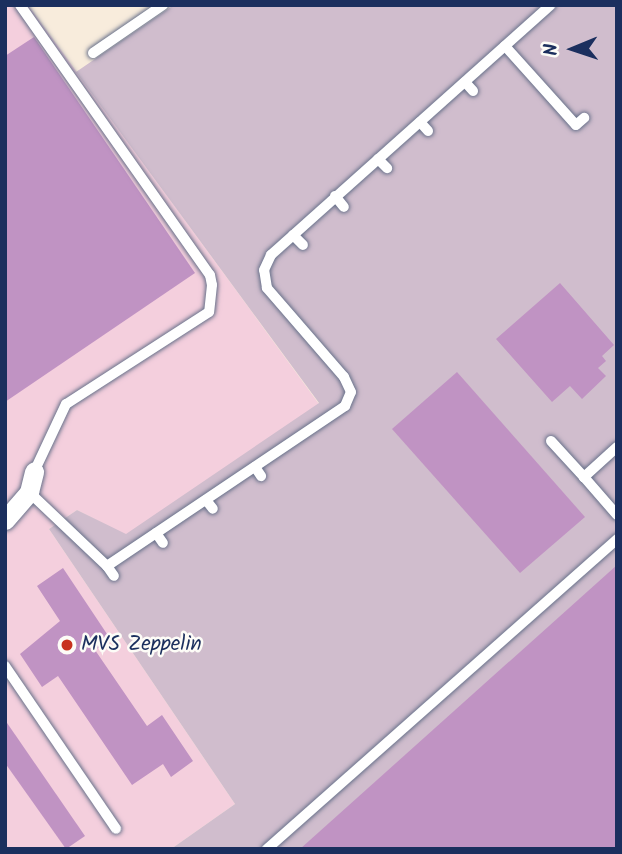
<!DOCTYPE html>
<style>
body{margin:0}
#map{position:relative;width:622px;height:854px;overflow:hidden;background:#f8ecdc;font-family:Kalam,sans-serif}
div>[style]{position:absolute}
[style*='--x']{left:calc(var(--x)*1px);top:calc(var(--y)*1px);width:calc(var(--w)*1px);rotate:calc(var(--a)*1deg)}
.built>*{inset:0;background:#f4cfdd}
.industrial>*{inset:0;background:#d0bdcd}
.building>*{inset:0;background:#c093c3}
.roads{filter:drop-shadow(0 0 2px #68718a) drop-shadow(0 0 2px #68718a)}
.lane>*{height:10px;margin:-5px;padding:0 5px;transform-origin:5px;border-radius:5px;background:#fff}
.street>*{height:19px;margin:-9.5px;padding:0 9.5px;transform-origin:9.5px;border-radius:9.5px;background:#fff}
.dots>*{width:19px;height:19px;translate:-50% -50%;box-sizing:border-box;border:4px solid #fdfcf7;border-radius:50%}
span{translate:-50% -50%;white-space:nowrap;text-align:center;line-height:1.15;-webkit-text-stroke:5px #fdfcf7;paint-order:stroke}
.poi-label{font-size:21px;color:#1b2f5e}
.left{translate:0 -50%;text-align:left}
.frame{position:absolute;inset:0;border:7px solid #1b2f5e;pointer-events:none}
.north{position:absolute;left:538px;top:14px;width:70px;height:70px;-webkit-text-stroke:5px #fdfcf7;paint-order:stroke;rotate:268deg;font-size:19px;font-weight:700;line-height:28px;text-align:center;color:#1b2f5e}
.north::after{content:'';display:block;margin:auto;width:24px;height:32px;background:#1b2f5e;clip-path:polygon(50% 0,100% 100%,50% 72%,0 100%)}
</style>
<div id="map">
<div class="built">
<i style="clip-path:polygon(5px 5px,28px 5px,319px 404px,126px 535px,77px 510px,49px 529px,235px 804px,171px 849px,5px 849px)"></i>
</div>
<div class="industrial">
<i style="clip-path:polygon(174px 5px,617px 5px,617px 849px,171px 849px,235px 804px,49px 529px,77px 510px,126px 534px,319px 403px,76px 72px)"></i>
</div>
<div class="building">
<i style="clip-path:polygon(34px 37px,195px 273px,5px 402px,5px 56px)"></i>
<i style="clip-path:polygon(560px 283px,614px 345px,602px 356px,606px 361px,598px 368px,606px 376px,582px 399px,570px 386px,552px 402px,496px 339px)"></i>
<i style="clip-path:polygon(457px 372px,585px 517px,520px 573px,392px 429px)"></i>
<i style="clip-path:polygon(617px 565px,617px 849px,300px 849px)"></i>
<i style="clip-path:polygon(63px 568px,111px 640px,95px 650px,147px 726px,162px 715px,193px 761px,171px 777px,163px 764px,132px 785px,58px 676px,42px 687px,20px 654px,60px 621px,37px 586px)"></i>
<i style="clip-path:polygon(5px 720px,85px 836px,66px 849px,5px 763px)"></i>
</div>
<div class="roads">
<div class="lane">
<i style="--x:20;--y:5;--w:330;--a:54.9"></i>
<i style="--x:210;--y:275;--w:10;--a:79"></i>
<i style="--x:212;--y:285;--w:27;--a:96"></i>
<i style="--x:209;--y:312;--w:170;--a:147.2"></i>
<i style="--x:66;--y:404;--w:75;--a:115.2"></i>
<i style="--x:505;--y:46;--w:106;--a:48.1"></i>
<i style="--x:576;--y:125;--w:11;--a:-41"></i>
<i style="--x:93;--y:53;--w:85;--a:-34.4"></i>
<i style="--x:465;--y:82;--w:12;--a:48"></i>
<i style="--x:420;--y:122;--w:12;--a:48"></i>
<i style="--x:378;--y:159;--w:13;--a:45"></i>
<i style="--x:335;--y:196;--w:14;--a:51"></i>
<i style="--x:293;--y:235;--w:14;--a:45"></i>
<i style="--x:551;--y:441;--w:49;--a:47.5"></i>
<i style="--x:617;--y:447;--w:45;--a:137.7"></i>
<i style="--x:584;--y:477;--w:50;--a:49"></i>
<i style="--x:255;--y:467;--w:11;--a:56"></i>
<i style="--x:29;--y:492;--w:108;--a:43.5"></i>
<i style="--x:107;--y:566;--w:287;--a:-33.9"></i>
<i style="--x:345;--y:406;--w:15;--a:-67"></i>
<i style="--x:351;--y:392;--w:17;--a:-115"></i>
<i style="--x:344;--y:377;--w:118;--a:-130.9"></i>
<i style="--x:267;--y:288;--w:18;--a:-99"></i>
<i style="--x:264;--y:270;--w:17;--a:-65"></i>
<i style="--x:271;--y:255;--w:375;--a:-41.8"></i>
<i style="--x:206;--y:500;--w:11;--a:52"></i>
<i style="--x:156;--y:533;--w:12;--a:55"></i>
<i style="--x:107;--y:566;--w:12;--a:55"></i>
<i style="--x:5;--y:666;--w:197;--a:55.7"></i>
<i style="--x:267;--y:849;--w:468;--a:-41.5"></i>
</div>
<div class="street">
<i style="--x:5;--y:520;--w:37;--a:-49"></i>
<i style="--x:29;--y:492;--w:21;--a:-76"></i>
</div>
</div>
<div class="dots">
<i style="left:67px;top:645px;background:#c8321e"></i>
</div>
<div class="poi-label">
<span class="left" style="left:81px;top:645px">MVS Zeppelin</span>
</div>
<div class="frame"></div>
<div class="north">N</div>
</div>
